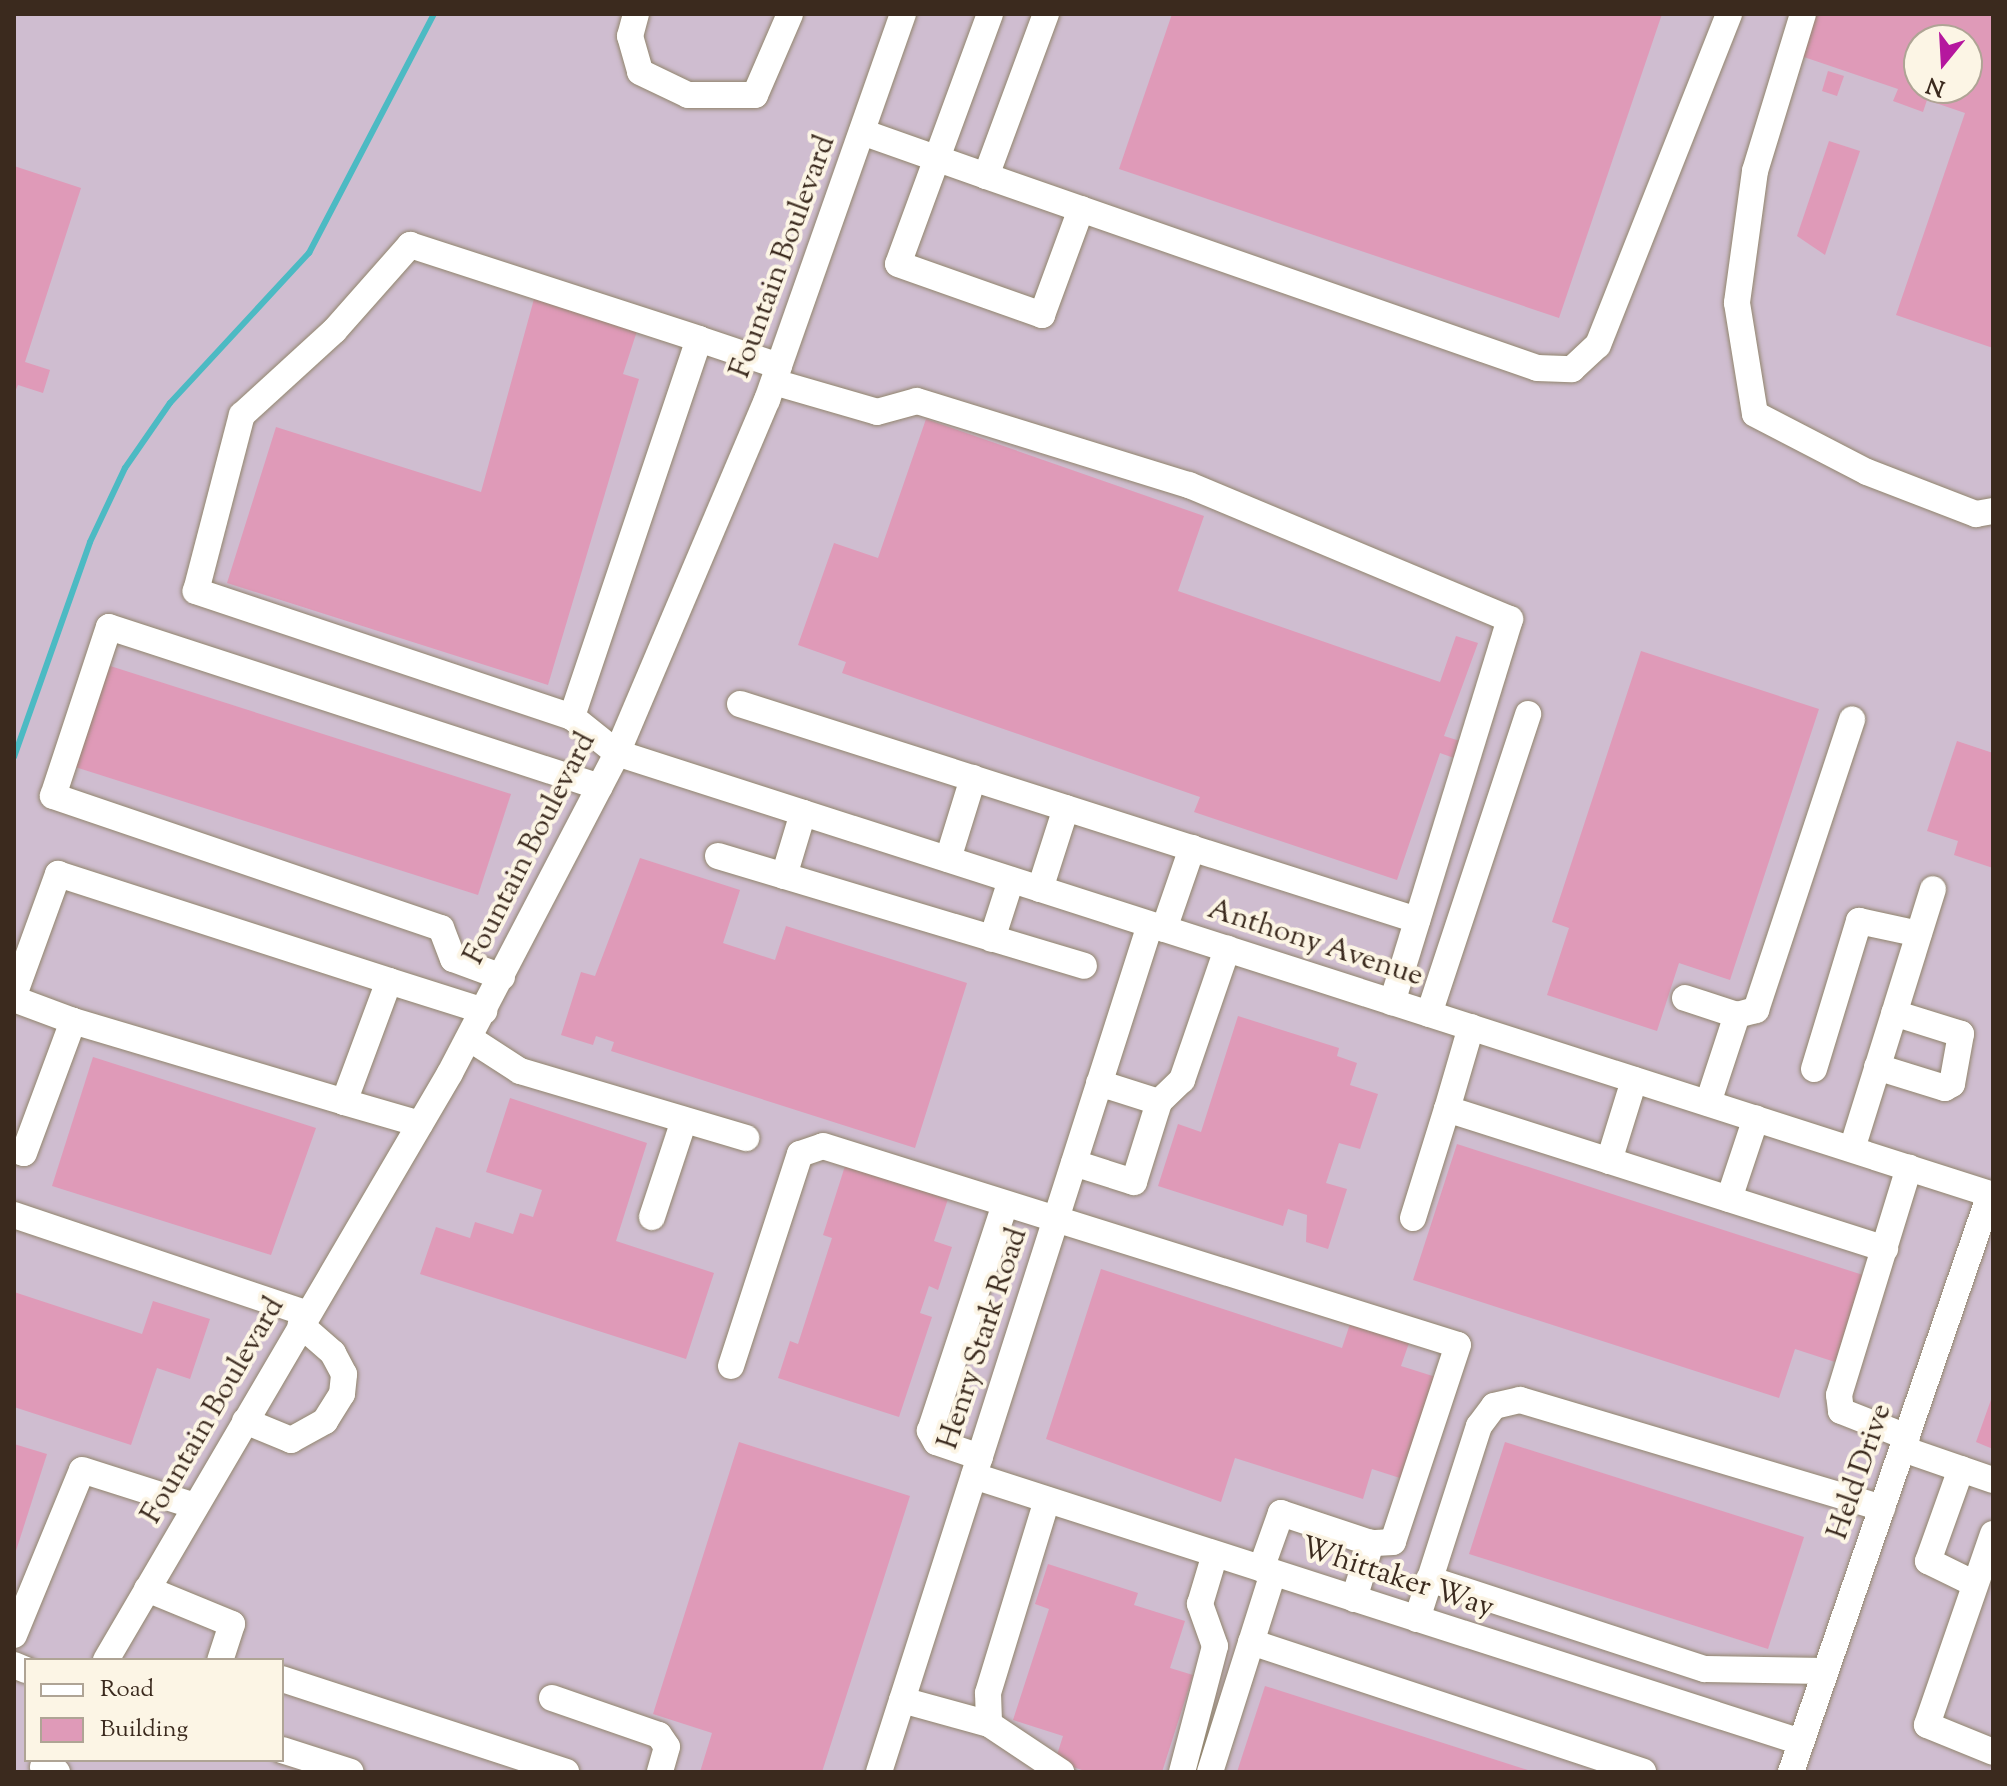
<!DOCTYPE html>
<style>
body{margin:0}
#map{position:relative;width:2007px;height:1786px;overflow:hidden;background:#e7e0bc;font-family:"Sorts Mill Goudy",serif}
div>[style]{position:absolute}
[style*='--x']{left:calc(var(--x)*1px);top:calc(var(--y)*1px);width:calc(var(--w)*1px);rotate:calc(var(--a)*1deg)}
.industrial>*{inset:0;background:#cfbdd0}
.stream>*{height:6px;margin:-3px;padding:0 3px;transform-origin:3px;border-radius:3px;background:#4cbac3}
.building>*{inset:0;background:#df9ab8}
.roads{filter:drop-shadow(0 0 2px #91856d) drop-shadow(0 0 2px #91856d)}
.minor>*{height:26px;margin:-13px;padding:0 13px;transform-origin:13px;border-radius:13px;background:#fff}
span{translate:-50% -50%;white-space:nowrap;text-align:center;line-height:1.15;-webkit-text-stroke:8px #fcf5e5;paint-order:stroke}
.street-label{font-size:30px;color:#3b2a1e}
.frame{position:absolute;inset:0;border:16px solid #3b2a1e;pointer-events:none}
.legend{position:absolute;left:24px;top:1658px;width:260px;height:104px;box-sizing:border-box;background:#fcf5e5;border:2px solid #afa495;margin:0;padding:10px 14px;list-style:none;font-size:24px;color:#3b2a1e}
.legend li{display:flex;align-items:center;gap:16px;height:40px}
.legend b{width:40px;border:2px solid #afa495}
.north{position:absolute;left:1903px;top:24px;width:80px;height:80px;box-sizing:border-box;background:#fcf5e5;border:2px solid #afa495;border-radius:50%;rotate:198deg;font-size:22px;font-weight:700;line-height:32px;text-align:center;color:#3b2a1e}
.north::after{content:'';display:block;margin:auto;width:28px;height:36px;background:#b5179e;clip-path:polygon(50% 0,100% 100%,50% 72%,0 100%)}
</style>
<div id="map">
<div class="industrial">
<i style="clip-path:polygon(evenodd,14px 14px,1993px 14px,1993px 1772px,14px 1772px,14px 14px,1919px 40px,1967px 40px,1967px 88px,1919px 88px,1919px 40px,14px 14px,26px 1660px,282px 1660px,282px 1760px,26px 1760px,26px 1660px)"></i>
</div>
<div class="stream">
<i style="--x:14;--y:757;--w:228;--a:-70.5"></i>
<i style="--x:90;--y:542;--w:82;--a:-64.7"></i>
<i style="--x:125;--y:468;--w:79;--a:-55.3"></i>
<i style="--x:170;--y:403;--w:205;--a:-47.2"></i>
<i style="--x:309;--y:253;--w:270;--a:-62.4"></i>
</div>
<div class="building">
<i style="clip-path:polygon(1172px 14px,1662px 14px,1559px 318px,1119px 169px)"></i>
<i style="clip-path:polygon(evenodd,1812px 14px,1993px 14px,1993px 348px,1896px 315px,1965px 113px,1927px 100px,1923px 112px,1893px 101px,1898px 89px,1798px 55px,1812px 14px,1919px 40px,1967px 40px,1967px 88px,1919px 88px,1919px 40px)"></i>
<i style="clip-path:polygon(1828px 71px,1844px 76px,1837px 96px,1822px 91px)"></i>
<i style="clip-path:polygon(1829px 141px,1860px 151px,1825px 255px,1797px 236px)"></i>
<i style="clip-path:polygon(14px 166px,81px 188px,25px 362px,50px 370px,43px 393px,18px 385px,14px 394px)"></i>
<i style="clip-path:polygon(534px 299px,637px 331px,623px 374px,639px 379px,548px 685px,227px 583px,276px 427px,481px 492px)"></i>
<i style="clip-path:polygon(926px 419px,1204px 516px,1178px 591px,1440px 682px,1456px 636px,1478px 643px,1444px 736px,1460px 741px,1454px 758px,1440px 753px,1397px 880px,1194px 812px,1200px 797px,842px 673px,846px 662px,798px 645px,834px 543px,878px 558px)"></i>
<i style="clip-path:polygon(1641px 651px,1819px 709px,1730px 980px,1679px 963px,1657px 1031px,1547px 995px,1569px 928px,1552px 922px)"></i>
<i style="clip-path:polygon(104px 664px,511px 794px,478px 895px,72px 766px)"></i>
<i style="clip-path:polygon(1957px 741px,1993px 753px,1993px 868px,1954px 855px,1958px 841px,1927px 831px)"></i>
<i style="clip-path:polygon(640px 858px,740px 890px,723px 943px,775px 960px,786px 926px,967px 983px,915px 1148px,611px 1051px,614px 1042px,596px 1036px,593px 1045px,561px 1035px,581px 972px,595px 976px)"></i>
<i style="clip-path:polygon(1238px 1016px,1339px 1048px,1337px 1056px,1357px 1063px,1350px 1085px,1378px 1094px,1360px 1149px,1339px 1143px,1326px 1183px,1347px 1189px,1328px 1249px,1306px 1242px,1307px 1215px,1288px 1209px,1283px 1226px,1158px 1186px,1178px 1124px,1201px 1132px)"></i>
<i style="clip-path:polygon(93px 1057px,316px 1128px,271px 1255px,52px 1186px)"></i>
<i style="clip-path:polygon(510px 1098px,647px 1143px,616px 1241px,714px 1273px,686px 1359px,420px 1274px,436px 1227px,470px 1238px,475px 1222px,513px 1234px,520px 1213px,533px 1217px,542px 1190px,486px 1172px)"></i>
<i style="clip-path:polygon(1457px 1144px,1863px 1275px,1835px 1362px,1795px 1349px,1779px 1398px,1413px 1280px)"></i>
<i style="clip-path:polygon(845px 1166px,948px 1199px,934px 1241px,952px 1247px,938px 1290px,929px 1286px,920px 1313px,932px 1317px,899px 1417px,778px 1378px,790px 1341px,798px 1344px,832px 1238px,823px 1235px)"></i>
<i style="clip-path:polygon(1101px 1269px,1342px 1348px,1350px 1324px,1409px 1343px,1401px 1366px,1439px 1378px,1406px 1480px,1372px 1469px,1363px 1499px,1235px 1458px,1221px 1502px,1046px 1439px)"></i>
<i style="clip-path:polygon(14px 1292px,142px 1334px,153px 1301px,210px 1319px,190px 1379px,157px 1368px,131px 1445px,14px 1407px)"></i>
<i style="clip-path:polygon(1993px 1394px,1993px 1449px,1976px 1442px)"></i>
<i style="clip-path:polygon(739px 1442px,910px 1496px,822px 1772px,700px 1772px,712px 1733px,653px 1714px)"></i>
<i style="clip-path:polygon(1505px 1442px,1804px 1537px,1768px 1649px,1469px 1554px)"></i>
<i style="clip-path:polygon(14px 1444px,47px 1454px,15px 1554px,14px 1553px)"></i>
<i style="clip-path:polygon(1048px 1564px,1138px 1593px,1134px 1605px,1185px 1621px,1170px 1668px,1193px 1675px,1162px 1772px,1088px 1772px,1055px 1761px,1063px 1736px,1013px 1720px,1049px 1609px,1035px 1604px)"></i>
<i style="clip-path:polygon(1265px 1686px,1531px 1771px,1530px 1772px,1237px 1772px)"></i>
</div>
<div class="roads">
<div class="minor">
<i style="--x:636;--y:14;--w:23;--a:105"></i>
<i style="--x:630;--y:36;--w:37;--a:74"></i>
<i style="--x:640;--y:72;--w:53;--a:25.6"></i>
<i style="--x:688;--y:95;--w:67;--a:0"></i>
<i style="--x:755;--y:95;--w:88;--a:-66.6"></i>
<i style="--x:990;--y:14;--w:266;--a:110.2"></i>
<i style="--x:898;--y:264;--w:153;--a:19.5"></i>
<i style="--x:1042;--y:315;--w:113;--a:-69.8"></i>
<i style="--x:1803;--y:14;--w:164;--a:107"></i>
<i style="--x:1755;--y:171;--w:133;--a:97.8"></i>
<i style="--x:1737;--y:303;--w:112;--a:80.8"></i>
<i style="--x:1755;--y:414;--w:126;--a:27.4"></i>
<i style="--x:1867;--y:472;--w:117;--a:21.1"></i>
<i style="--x:1976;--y:514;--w:17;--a:-10"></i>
<i style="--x:862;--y:132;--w:132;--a:19.5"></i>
<i style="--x:986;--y:176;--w:173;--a:-69.7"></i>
<i style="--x:986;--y:176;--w:583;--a:19.21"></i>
<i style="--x:1537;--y:368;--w:35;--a:2"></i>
<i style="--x:1572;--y:369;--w:35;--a:-43"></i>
<i style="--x:1598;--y:345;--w:356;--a:-68.4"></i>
<i style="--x:779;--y:366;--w:84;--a:-161.4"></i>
<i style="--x:699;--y:339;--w:399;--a:108.6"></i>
<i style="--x:572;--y:717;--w:58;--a:38.7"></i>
<i style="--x:617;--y:753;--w:1445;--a:17.81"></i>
<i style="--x:774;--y:382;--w:107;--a:16.2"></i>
<i style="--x:877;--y:412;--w:41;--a:-15.4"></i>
<i style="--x:917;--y:401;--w:285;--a:17.2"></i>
<i style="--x:1189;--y:485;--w:348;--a:22.7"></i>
<i style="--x:1510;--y:619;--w:401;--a:107.1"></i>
<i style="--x:740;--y:704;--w:711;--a:17.7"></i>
<i style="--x:572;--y:717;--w:397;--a:-161.5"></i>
<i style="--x:196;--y:591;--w:182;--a:-75.4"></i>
<i style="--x:242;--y:415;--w:125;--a:-42.4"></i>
<i style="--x:334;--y:331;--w:115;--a:-48.5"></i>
<i style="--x:410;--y:245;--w:304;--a:18"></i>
<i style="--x:718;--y:856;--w:382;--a:16.7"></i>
<i style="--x:948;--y:859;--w:85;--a:-72.8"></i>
<i style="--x:784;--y:876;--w:66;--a:-73.2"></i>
<i style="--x:1040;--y:889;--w:85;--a:-72.2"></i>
<i style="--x:1164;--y:929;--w:86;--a:-70.9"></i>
<i style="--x:992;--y:939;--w:62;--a:-72.1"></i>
<i style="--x:502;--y:977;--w:52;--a:-159.8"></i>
<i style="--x:453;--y:959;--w:33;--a:-111"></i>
<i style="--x:441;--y:928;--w:410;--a:-161.2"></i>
<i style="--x:53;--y:796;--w:178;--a:-71.7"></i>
<i style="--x:109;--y:627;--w:516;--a:18.05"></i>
<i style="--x:14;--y:995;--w:129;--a:-70"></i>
<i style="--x:58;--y:874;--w:348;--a:17.9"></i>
<i style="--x:1685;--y:998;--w:55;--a:18.1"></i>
<i style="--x:14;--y:999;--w:63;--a:20.4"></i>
<i style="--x:1429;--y:1014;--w:316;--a:-71.7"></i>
<i style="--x:1471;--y:1027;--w:85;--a:106.3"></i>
<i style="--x:1447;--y:1109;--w:460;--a:17.7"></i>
<i style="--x:469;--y:1038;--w:61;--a:32.9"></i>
<i style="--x:520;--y:1071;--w:236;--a:16.5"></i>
<i style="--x:1877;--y:1067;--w:71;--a:17.2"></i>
<i style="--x:1945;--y:1088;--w:8;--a:-30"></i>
<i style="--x:1952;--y:1084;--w:51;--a:-79.8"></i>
<i style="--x:1961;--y:1034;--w:70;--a:-162.6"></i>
<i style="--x:1814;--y:1069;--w:155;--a:-73.1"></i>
<i style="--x:1859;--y:921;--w:61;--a:12.2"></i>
<i style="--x:1099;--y:1083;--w:63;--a:17.6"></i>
<i style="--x:1159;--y:1102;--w:32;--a:-44"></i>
<i style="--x:1182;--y:1080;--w:139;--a:-71"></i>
<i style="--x:1708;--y:1103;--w:93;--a:-71.8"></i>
<i style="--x:1737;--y:1015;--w:20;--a:-15"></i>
<i style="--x:1756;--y:1010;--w:306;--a:-71.7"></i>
<i style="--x:420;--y:1124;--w:79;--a:-163.9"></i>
<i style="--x:344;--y:1102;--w:129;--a:-69.6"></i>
<i style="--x:389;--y:981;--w:100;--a:17.5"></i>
<i style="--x:1852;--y:1149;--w:272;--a:-72.7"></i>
<i style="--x:14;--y:1150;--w:10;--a:17"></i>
<i style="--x:24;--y:1153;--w:141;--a:-69.6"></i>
<i style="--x:73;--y:1021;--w:283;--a:16.6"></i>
<i style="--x:1609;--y:1161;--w:85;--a:-72.8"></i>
<i style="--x:1074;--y:1163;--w:63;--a:17.6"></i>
<i style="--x:1134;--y:1182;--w:84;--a:-72.6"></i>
<i style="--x:1729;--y:1199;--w:85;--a:-71.6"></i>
<i style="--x:14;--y:1215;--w:310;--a:18.6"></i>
<i style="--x:652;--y:1217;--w:102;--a:-71.7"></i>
<i style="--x:1413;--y:1218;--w:114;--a:-72.7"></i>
<i style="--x:731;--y:1366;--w:223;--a:-72"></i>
<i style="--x:800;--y:1154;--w:24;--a:-19"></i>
<i style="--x:823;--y:1146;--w:665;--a:17.4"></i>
<i style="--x:1458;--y:1345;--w:207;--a:108.3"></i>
<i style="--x:1393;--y:1542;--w:22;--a:177"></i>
<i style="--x:1371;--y:1543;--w:95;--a:-161.6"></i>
<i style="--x:1281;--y:1513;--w:59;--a:109.7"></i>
<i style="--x:245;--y:1421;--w:50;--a:22.4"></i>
<i style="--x:291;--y:1440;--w:39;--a:-29"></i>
<i style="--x:325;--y:1421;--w:32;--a:-58"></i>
<i style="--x:342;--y:1394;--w:20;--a:-84"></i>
<i style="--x:344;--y:1374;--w:24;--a:-118"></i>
<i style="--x:333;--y:1353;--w:43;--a:-138.8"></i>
<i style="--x:1907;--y:1437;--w:71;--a:-158.5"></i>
<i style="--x:1841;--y:1411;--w:16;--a:-97"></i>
<i style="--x:1839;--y:1395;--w:238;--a:-72.9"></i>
<i style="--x:1903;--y:1449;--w:95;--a:19"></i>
<i style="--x:980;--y:1457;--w:46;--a:-161.2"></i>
<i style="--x:936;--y:1442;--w:13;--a:-119"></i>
<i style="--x:930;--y:1431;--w:239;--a:-71.7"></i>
<i style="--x:1961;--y:1469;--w:98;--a:109.7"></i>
<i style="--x:1928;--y:1561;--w:52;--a:26.1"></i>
<i style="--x:974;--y:1476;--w:869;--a:17.83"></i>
<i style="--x:1047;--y:1500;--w:202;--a:107"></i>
<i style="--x:988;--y:1693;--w:31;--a:88"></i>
<i style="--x:989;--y:1724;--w:87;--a:33.7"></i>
<i style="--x:1993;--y:1534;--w:202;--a:109.1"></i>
<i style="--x:1927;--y:1725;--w:71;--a:22.2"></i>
<i style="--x:1429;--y:1579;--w:290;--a:18.1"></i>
<i style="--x:1705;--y:1669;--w:120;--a:1"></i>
<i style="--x:147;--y:1589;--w:92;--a:22.4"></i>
<i style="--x:232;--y:1624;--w:38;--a:108"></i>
<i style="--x:1354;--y:1599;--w:59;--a:-73.1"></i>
<i style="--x:1417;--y:1619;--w:203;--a:-72.2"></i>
<i style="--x:1479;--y:1426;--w:25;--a:-53"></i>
<i style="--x:1494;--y:1406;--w:27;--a:-13"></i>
<i style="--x:1520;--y:1400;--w:378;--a:16.6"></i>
<i style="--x:14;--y:1635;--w:178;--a:-67.6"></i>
<i style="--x:82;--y:1470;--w:119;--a:17.7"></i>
<i style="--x:1251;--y:1642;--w:413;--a:18.3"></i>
<i style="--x:106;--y:1660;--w:680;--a:-59.63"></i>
<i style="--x:450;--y:1073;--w:361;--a:-62.4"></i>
<i style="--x:617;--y:753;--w:384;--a:-67"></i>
<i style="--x:767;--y:400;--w:409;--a:-70.6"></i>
<i style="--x:14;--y:1665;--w:13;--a:23"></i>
<i style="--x:282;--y:1679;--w:299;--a:18.1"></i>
<i style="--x:552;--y:1698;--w:113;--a:19.1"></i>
<i style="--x:659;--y:1735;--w:14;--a:56"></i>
<i style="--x:667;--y:1747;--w:26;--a:106"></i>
<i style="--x:902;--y:1700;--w:90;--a:15.4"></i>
<i style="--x:282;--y:1750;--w:72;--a:17.7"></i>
<i style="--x:43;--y:1767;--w:15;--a:20"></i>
<i style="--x:879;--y:1772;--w:889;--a:-72.26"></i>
<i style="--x:1182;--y:1772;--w:130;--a:-75.3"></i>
<i style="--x:1215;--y:1646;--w:45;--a:-109.7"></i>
<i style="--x:1200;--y:1604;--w:52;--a:-73.3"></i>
<i style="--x:1210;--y:1772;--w:209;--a:-72.4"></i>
<i style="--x:1791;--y:1772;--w:611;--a:-71"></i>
</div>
</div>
<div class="street-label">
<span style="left:784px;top:257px;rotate:-70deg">Fountain Boulevard</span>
<span style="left:531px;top:849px;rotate:-63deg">Fountain Boulevard</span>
<span style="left:1315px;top:944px;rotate:18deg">Anthony Avenue</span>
<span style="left:984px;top:1339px;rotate:-72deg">Henry Stark Road</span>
<span style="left:214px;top:1411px;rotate:-60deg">Fountain Boulevard</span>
<span style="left:1861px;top:1472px;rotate:-71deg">Held Drive</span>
<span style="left:1397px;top:1579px;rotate:18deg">Whittaker Way</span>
</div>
<div class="frame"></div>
<ul class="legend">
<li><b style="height:10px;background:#fff"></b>Road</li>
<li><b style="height:22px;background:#df9ab8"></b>Building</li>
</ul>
<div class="north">N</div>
</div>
